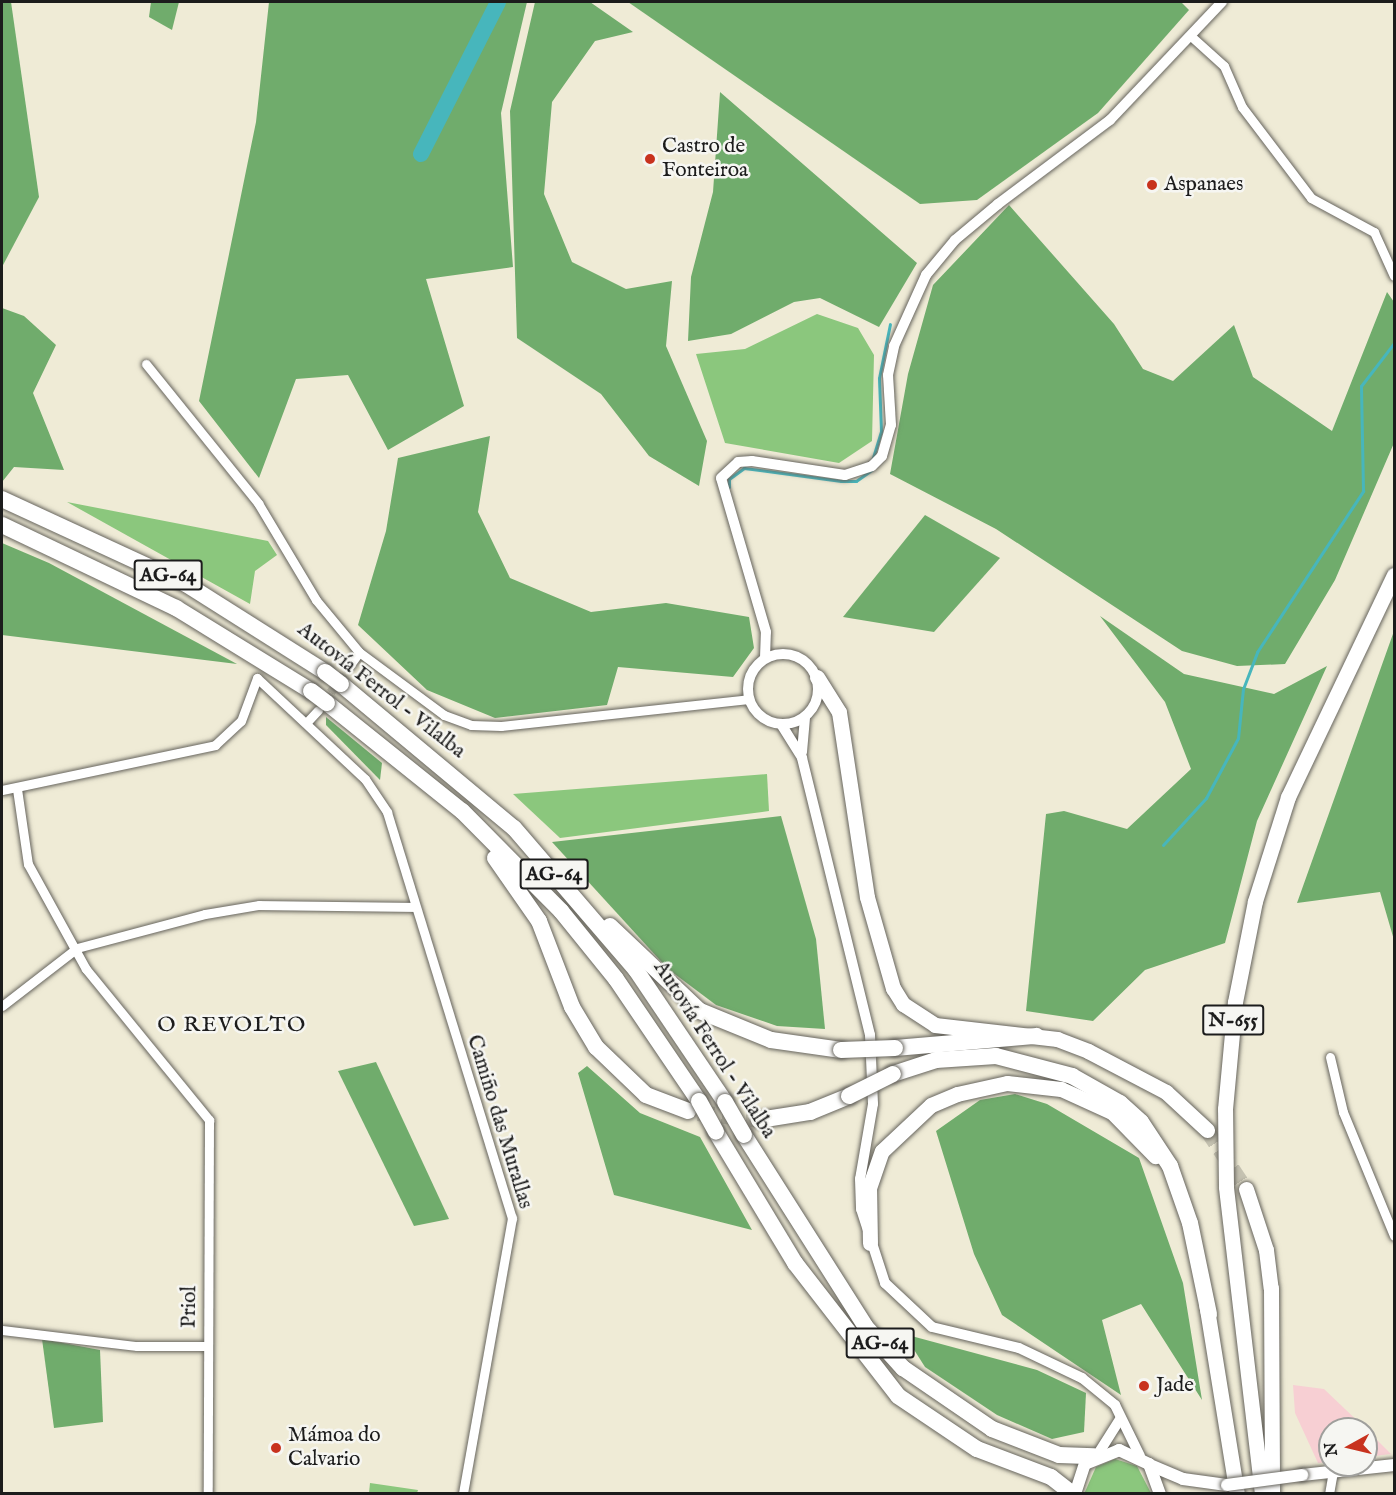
<!DOCTYPE html>
<meta charset="utf-8">
<style>
body{margin:0}
#map{position:relative;width:1396px;height:1495px;overflow:hidden;background:#efebd6;font-family:"IM FELL English",serif}
div>[style]{position:absolute}
[style*='--x']{left:calc(var(--x)*1px);top:calc(var(--y)*1px);width:calc(var(--w)*1px);rotate:calc(var(--a)*1deg)}
.built>*{inset:0;background:#f7cfd3}
.green>*{inset:0;background:#8bc77d}
.forest>*{inset:0;background:#70ac6c}
.stream>*{height:3px;margin:-1.5px;padding:0 1.5px;transform-origin:1.5px;border-radius:1.5px;background:#47b6bc}
.river>*{height:16px;margin:-8px;padding:0 8px;transform-origin:8px;border-radius:8px;background:#47b6bc}
.minor-tunnel>*{height:9px;margin-top:-4.5px;transform-origin:0;background:repeating-linear-gradient(90deg,#c5c2b1 0 9px,transparent 0 13.5px)}
.trunk-tunnel>*{height:15px;margin-top:-7.5px;transform-origin:0;background:repeating-linear-gradient(90deg,#c5c2b1 0 15px,transparent 0 23px)}
.motorway-tunnel>*{height:16px;margin-top:-8px;transform-origin:0;background:repeating-linear-gradient(90deg,#c5c2b1 0 16px,transparent 0 24px)}
.roads{filter:drop-shadow(0 0 2px #66645d) drop-shadow(0 0 2px #66645d)}
.minor>*{height:9px;margin:-4.5px;padding:0 4.5px;transform-origin:4.5px;border-radius:4.5px;background:#fff}
.tertiary>*{height:10px;margin:-5px;padding:0 5px;transform-origin:5px;border-radius:5px;background:#fff}
.tertiary>.ring{margin:-5px;padding:0;box-sizing:content-box;background:none;border:10px solid #fff;border-radius:50%}
.secondary>*{height:12px;margin:-6px;padding:0 6px;transform-origin:6px;border-radius:6px;background:#fff}
.trunk>*{height:15px;margin:-7.5px;padding:0 7.5px;transform-origin:7.5px;border-radius:7.5px;background:#fff}
.motorway>*{height:16px;margin:-8px;padding:0 8px;transform-origin:8px;border-radius:8px;background:#fff}
.bridges{filter:drop-shadow(0 0 2px #66645d) drop-shadow(0 0 2px #66645d)}
.secondary-bridge>*{height:12px;margin:-6px;padding:0 6px;transform-origin:6px;border-radius:6px;background:#fff}
.motorway-bridge>*{height:16px;margin:-8px;padding:0 8px;transform-origin:8px;border-radius:8px;background:#fff}
.dots>*{width:16px;height:16px;translate:-50% -50%;box-sizing:border-box;border:3px solid #f6f6f2;border-radius:50%}
span{translate:-50% -50%;white-space:nowrap;text-align:center;line-height:1.15;-webkit-text-stroke:5px #f6f6f2;paint-order:stroke}
.shield-label span{padding:2px 4px;background:#f6f6f2;border:2px solid;border-radius:4px;-webkit-text-stroke-width:0}
.shield-label{font-size:20px;color:#1c1c1c;font-weight:700}
.poi-label{font-size:21px;color:#1c1c1c}
.left{translate:0 -50%;text-align:left}
.street-label{font-size:21px;color:#1c1c1c}
.neighbourhood-label{font-size:22px;color:#1c1c1c;letter-spacing:1.5px}
.frame{position:absolute;inset:0;border:3px solid #1c1c1c;pointer-events:none}
.north{position:absolute;left:1318px;top:1417px;width:60px;height:60px;box-sizing:border-box;background:#f6f6f2;border:2px solid #9f9f9c;border-radius:50%;rotate:262deg;font-size:16px;font-weight:700;line-height:24px;text-align:center;color:#1c1c1c}
.north::after{content:'';display:block;margin:auto;width:21px;height:27px;background:#c8321e;clip-path:polygon(50% 0,100% 100%,50% 72%,0 100%)}
</style>
<div id="map">
<div class="built">
<i style="clip-path:polygon(1293px 1385px,1324px 1389px,1366px 1429px,1330px 1429px,1330px 1462px,1318px 1463px,1295px 1413px)"></i>
<i style="clip-path:polygon(1366px 1429px,1391px 1454px,1366px 1457px)"></i>
</div>
<div class="green">
<i style="clip-path:polygon(817px 314px,858px 328px,874px 355px,872px 441px,839px 463px,725px 443px,696px 354px,745px 349px)"></i>
<i style="clip-path:polygon(67px 502px,268px 541px,277px 555px,255px 571px,250px 604px)"></i>
<i style="clip-path:polygon(767px 774px,769px 811px,560px 838px,513px 794px)"></i>
<i style="clip-path:polygon(1115px 1459px,1137px 1466px,1151px 1493px,1084px 1494px,1096px 1467px)"></i>
<i style="clip-path:polygon(370px 1483px,418px 1490px,417px 1493px,369px 1493px)"></i>
</div>
<div class="forest">
<i style="clip-path:polygon(2px 2px,11px 2px,39px 197px,2px 267px)"></i>
<i style="clip-path:polygon(151px 2px,179px 2px,172px 30px,149px 17px)"></i>
<i style="clip-path:polygon(269px 2px,527px 2px,501px 113px,513px 267px,426px 279px,464px 406px,388px 450px,348px 375px,296px 379px,259px 478px,199px 401px,256px 122px)"></i>
<i style="clip-path:polygon(535px 2px,590px 2px,633px 32px,595px 41px,552px 102px,544px 194px,572px 262px,626px 289px,672px 281px,666px 346px,707px 441px,699px 486px,649px 456px,601px 394px,517px 338px,510px 111px)"></i>
<i style="clip-path:polygon(628px 2px,1181px 2px,1189px 10px,1098px 113px,977px 200px,920px 204px)"></i>
<i style="clip-path:polygon(720px 92px,917px 263px,879px 327px,820px 298px,794px 302px,731px 334px,688px 341px,691px 277px,713px 192px)"></i>
<i style="clip-path:polygon(1009px 205px,1114px 324px,1143px 369px,1173px 381px,1234px 325px,1253px 377px,1332px 431px,1387px 292px,1394px 302px,1394px 443px,1335px 580px,1285px 664px,1237px 666px,1182px 651px,996px 529px,890px 474px,908px 374px,933px 285px)"></i>
<i style="clip-path:polygon(2px 308px,24px 316px,56px 345px,33px 393px,64px 470px,14px 467px,2px 482px)"></i>
<i style="clip-path:polygon(490px 436px,478px 512px,510px 578px,591px 612px,666px 603px,749px 617px,754px 648px,733px 677px,618px 667px,607px 705px,495px 718px,427px 690px,358px 625px,386px 531px,398px 458px)"></i>
<i style="clip-path:polygon(925px 515px,1000px 558px,934px 632px,843px 617px)"></i>
<i style="clip-path:polygon(2px 543px,49px 563px,237px 664px,2px 635px)"></i>
<i style="clip-path:polygon(1100px 616px,1184px 674px,1274px 694px,1327px 666px,1257px 821px,1225px 943px,1145px 970px,1093px 1021px,1026px 1011px,1046px 814px,1064px 811px,1127px 829px,1191px 769px,1165px 702px)"></i>
<i style="clip-path:polygon(1394px 631px,1394px 940px,1380px 892px,1297px 903px)"></i>
<i style="clip-path:polygon(326px 717px,382px 763px,380px 780px,326px 725px)"></i>
<i style="clip-path:polygon(781px 816px,816px 939px,825px 1029px,777px 1026px,716px 1005px,668px 969px,552px 842px)"></i>
<i style="clip-path:polygon(376px 1062px,449px 1219px,414px 1226px,338px 1071px)"></i>
<i style="clip-path:polygon(587px 1066px,640px 1113px,700px 1137px,752px 1230px,614px 1195px,578px 1073px)"></i>
<i style="clip-path:polygon(1015px 1094px,1047px 1104px,1139px 1158px,1183px 1283px,1202px 1400px,1141px 1304px,1102px 1320px,1121px 1395px,1002px 1315px,974px 1254px,936px 1131px,980px 1100px)"></i>
<i style="clip-path:polygon(904px 1334px,1037px 1370px,1086px 1393px,1084px 1432px,1052px 1439px,997px 1415px,925px 1367px)"></i>
<i style="clip-path:polygon(42px 1339px,100px 1350px,103px 1422px,54px 1428px)"></i>
</div>
<div class="stream">
<i style="--x:871;--y:464;--w:34;--a:-73"></i>
<i style="--x:881;--y:431;--w:53;--a:-92.2"></i>
<i style="--x:879;--y:378;--w:55;--a:-78.5"></i>
<i style="--x:729;--y:487;--w:8;--a:-90"></i>
<i style="--x:729;--y:479;--w:19;--a:-36"></i>
<i style="--x:744;--y:468;--w:98;--a:7.6"></i>
<i style="--x:841;--y:481;--w:15;--a:0"></i>
<i style="--x:856;--y:481;--w:19;--a:-35"></i>
<i style="--x:1163;--y:845;--w:64;--a:-47.5"></i>
<i style="--x:1206;--y:798;--w:68;--a:-61.9"></i>
<i style="--x:1238;--y:738;--w:49;--a:-84.2"></i>
<i style="--x:1243;--y:689;--w:40;--a:-69"></i>
<i style="--x:1257;--y:652;--w:193;--a:-56.6"></i>
<i style="--x:1363;--y:491;--w:105;--a:-91.1"></i>
<i style="--x:1361;--y:386;--w:54;--a:-52.5"></i>
</div>
<div class="river">
<i style="--x:421;--y:154;--w:170;--a:-63.1"></i>
</div>
<div class="minor-tunnel">
<i style="--x:323;--y:703;--w:45;--a:-54.9"></i>
</div>
<div class="trunk-tunnel">
<i style="--x:1207;--y:1130;--w:71;--a:56.5"></i>
</div>
<div class="motorway-tunnel">
<i style="--x:698;--y:1113;--w:61;--a:6.5"></i>
</div>
<div class="roads">
<div class="minor">
<i style="--x:1193;--y:38;--w:42;--a:42.1"></i>
<i style="--x:1224;--y:66;--w:45;--a:66.3"></i>
<i style="--x:1242;--y:107;--w:114;--a:52.8"></i>
<i style="--x:1311;--y:198;--w:72;--a:28.4"></i>
<i style="--x:1374;--y:232;--w:48;--a:65.6"></i>
<i style="--x:146;--y:364;--w:179;--a:51.1"></i>
<i style="--x:258;--y:503;--w:113;--a:59.1"></i>
<i style="--x:316;--y:600;--w:67;--a:50.4"></i>
<i style="--x:359;--y:652;--w:106;--a:36.5"></i>
<i style="--x:444;--y:715;--w:29;--a:20"></i>
<i style="--x:471;--y:725;--w:30;--a:2"></i>
<i style="--x:501;--y:726;--w:249;--a:-6.2"></i>
<i style="--x:349;--y:666;--w:17;--a:-54"></i>
<i style="--x:307;--y:722;--w:16;--a:-47"></i>
<i style="--x:17;--y:789;--w:76;--a:81.7"></i>
<i style="--x:28;--y:864;--w:120;--a:61.1"></i>
<i style="--x:86;--y:969;--w:195;--a:50.8"></i>
<i style="--x:209;--y:1120;--w:374;--a:90.2"></i>
<i style="--x:2;--y:790;--w:218;--a:-11.9"></i>
<i style="--x:215;--y:745;--w:35;--a:-43"></i>
<i style="--x:241;--y:721;--w:46;--a:-69.6"></i>
<i style="--x:257;--y:678;--w:148;--a:43.1"></i>
<i style="--x:365;--y:779;--w:40;--a:56"></i>
<i style="--x:387;--y:812;--w:425;--a:72.9"></i>
<i style="--x:512;--y:1218;--w:280;--a:100.1"></i>
<i style="--x:2;--y:1006;--w:95;--a:-37.7"></i>
<i style="--x:77;--y:948;--w:132;--a:-14.9"></i>
<i style="--x:205;--y:914;--w:55;--a:-9.5"></i>
<i style="--x:259;--y:905;--w:155;--a:0.7"></i>
<i style="--x:1330;--y:1057;--w:57;--a:76.7"></i>
<i style="--x:1343;--y:1112;--w:134;--a:67.6"></i>
<i style="--x:2;--y:1330;--w:136;--a:6.8"></i>
<i style="--x:137;--y:1346;--w:70;--a:0"></i>
<i style="--x:1329;--y:1494;--w:22;--a:-80"></i>
</div>
<div class="tertiary">
<i class="ring" style="left:748px;top:654px;width:60px;height:60px"></i>
<i style="--x:765;--y:658;--w:26;--a:-88"></i>
<i style="--x:766;--y:632;--w:160;--a:-106.3"></i>
<i style="--x:721;--y:478;--w:23;--a:-43"></i>
<i style="--x:738;--y:462;--w:14;--a:-4"></i>
<i style="--x:752;--y:461;--w:94;--a:8.6"></i>
<i style="--x:845;--y:475;--w:28;--a:-18"></i>
<i style="--x:872;--y:466;--w:14;--a:-45"></i>
<i style="--x:882;--y:456;--w:32;--a:-74"></i>
<i style="--x:891;--y:425;--w:50;--a:-93.4"></i>
<i style="--x:888;--y:375;--w:30;--a:-78"></i>
<i style="--x:894;--y:346;--w:78;--a:-65.7"></i>
<i style="--x:926;--y:275;--w:45;--a:-50.4"></i>
<i style="--x:955;--y:240;--w:56;--a:-39.9"></i>
<i style="--x:998;--y:204;--w:140;--a:-36.9"></i>
<i style="--x:1110;--y:120;--w:163;--a:-46.5"></i>
<i style="--x:781;--y:724;--w:40;--a:58"></i>
<i style="--x:802;--y:758;--w:285;--a:76.2"></i>
<i style="--x:870;--y:1035;--w:69;--a:87.5"></i>
<i style="--x:873;--y:1104;--w:76;--a:99.8"></i>
<i style="--x:860;--y:1179;--w:30;--a:88"></i>
<i style="--x:861;--y:1209;--w:78;--a:72"></i>
<i style="--x:885;--y:1283;--w:64;--a:43.1"></i>
<i style="--x:932;--y:1327;--w:89;--a:13.6"></i>
<i style="--x:1019;--y:1348;--w:70;--a:25.5"></i>
<i style="--x:1082;--y:1378;--w:43;--a:39.3"></i>
<i style="--x:1115;--y:1405;--w:57;--a:63.9"></i>
<i style="--x:802;--y:752;--w:35;--a:-85"></i>
<i style="--x:1098;--y:1454;--w:41;--a:-57.8"></i>
</div>
<div class="secondary">
<i style="--x:1150;--y:1465;--w:36;--a:23"></i>
<i style="--x:1183;--y:1479;--w:44;--a:7.8"></i>
<i style="--x:1302;--y:1475;--w:93;--a:-6.2"></i>
<i style="--x:1075;--y:1494;--w:32;--a:-72"></i>
<i style="--x:1085;--y:1464;--w:37;--a:-22"></i>
<i style="--x:1119;--y:1450;--w:33;--a:25"></i>
<i style="--x:1149;--y:1464;--w:32;--a:70"></i>
</div>
<div class="trunk">
<i style="--x:817;--y:677;--w:41;--a:57.8"></i>
<i style="--x:839;--y:712;--w:187;--a:81.4"></i>
<i style="--x:867;--y:897;--w:95;--a:74.1"></i>
<i style="--x:893;--y:988;--w:19;--a:58"></i>
<i style="--x:903;--y:1004;--w:38;--a:33"></i>
<i style="--x:935;--y:1025;--w:123;--a:6.5"></i>
<i style="--x:1057;--y:1039;--w:33;--a:21"></i>
<i style="--x:1088;--y:1051;--w:88;--a:27.7"></i>
<i style="--x:1166;--y:1092;--w:56;--a:42.8"></i>
<i style="--x:1246;--y:1189;--w:64;--a:71.8"></i>
<i style="--x:1266;--y:1250;--w:38;--a:83"></i>
<i style="--x:1271;--y:1288;--w:206;--a:89.7"></i>
<i style="--x:870;--y:1243;--w:55;--a:-91"></i>
<i style="--x:869;--y:1188;--w:39;--a:-71"></i>
<i style="--x:882;--y:1151;--w:67;--a:-43.2"></i>
<i style="--x:931;--y:1105;--w:28;--a:-23"></i>
<i style="--x:957;--y:1094;--w:51;--a:-12.4"></i>
<i style="--x:1007;--y:1083;--w:54;--a:6.3"></i>
<i style="--x:1061;--y:1089;--w:56;--a:24.3"></i>
<i style="--x:1112;--y:1112;--w:62;--a:45.7"></i>
<i style="--x:1206;--y:1303;--w:193;--a:80.8"></i>
<i style="--x:1262;--y:1494;--w:309;--a:-96.7"></i>
<i style="--x:1226;--y:1187;--w:78;--a:-90.7"></i>
<i style="--x:1225;--y:1109;--w:107;--a:-84.7"></i>
<i style="--x:1235;--y:1002;--w:103;--a:-78.8"></i>
<i style="--x:1255;--y:901;--w:109;--a:-72.4"></i>
<i style="--x:1288;--y:797;--w:246;--a:-64.5"></i>
</div>
<div class="motorway">
<i style="--x:2;--y:499;--w:203;--a:24.8"></i>
<i style="--x:186;--y:584;--w:165;--a:32.3"></i>
<i style="--x:2;--y:525;--w:193;--a:25.5"></i>
<i style="--x:176;--y:608;--w:158;--a:31.6"></i>
<i style="--x:341;--y:684;--w:225;--a:39.8"></i>
<i style="--x:514;--y:828;--w:187;--a:49.3"></i>
<i style="--x:636;--y:970;--w:159;--a:56"></i>
<i style="--x:327;--y:703;--w:173;--a:38.7"></i>
<i style="--x:462;--y:811;--w:141;--a:45.3"></i>
<i style="--x:561;--y:911;--w:87;--a:51"></i>
<i style="--x:616;--y:979;--w:148;--a:55.8"></i>
<i style="--x:495;--y:858;--w:77;--a:55.1"></i>
<i style="--x:539;--y:921;--w:92;--a:69"></i>
<i style="--x:572;--y:1007;--w:47;--a:59"></i>
<i style="--x:596;--y:1047;--w:69;--a:43.8"></i>
<i style="--x:646;--y:1095;--w:45;--a:20.9"></i>
<i style="--x:610;--y:926;--w:124;--a:43.4"></i>
<i style="--x:700;--y:1011;--w:77;--a:22.2"></i>
<i style="--x:771;--y:1040;--w:71;--a:8.1"></i>
<i style="--x:895;--y:1048;--w:142;--a:-4.9"></i>
<i style="--x:893;--y:1074;--w:45;--a:-18"></i>
<i style="--x:936;--y:1060;--w:60;--a:-3.8"></i>
<i style="--x:996;--y:1056;--w:79;--a:14.7"></i>
<i style="--x:1072;--y:1076;--w:55;--a:29.4"></i>
<i style="--x:1120;--y:1103;--w:28;--a:42"></i>
<i style="--x:1141;--y:1122;--w:53;--a:56.6"></i>
<i style="--x:1170;--y:1166;--w:60;--a:70.7"></i>
<i style="--x:1190;--y:1223;--w:93;--a:78.2"></i>
<i style="--x:759;--y:1120;--w:52;--a:-8.9"></i>
<i style="--x:810;--y:1112;--w:42;--a:-22.3"></i>
<i style="--x:716;--y:1132;--w:153;--a:58.9"></i>
<i style="--x:795;--y:1263;--w:168;--a:52.2"></i>
<i style="--x:898;--y:1396;--w:95;--a:33.9"></i>
<i style="--x:977;--y:1449;--w:79;--a:20.7"></i>
<i style="--x:1051;--y:1477;--w:28;--a:38"></i>
<i style="--x:744;--y:1135;--w:226;--a:57.6"></i>
<i style="--x:865;--y:1326;--w:57;--a:47.9"></i>
<i style="--x:903;--y:1368;--w:108;--a:34.4"></i>
<i style="--x:992;--y:1429;--w:72;--a:21.2"></i>
<i style="--x:1059;--y:1455;--w:35;--a:2"></i>
</div>
</div>
<div class="bridges">
<div class="secondary-bridge">
<i style="--x:1227;--y:1485;--w:76;--a:-7.6"></i>
</div>
<div class="motorway-bridge">
<i style="--x:325;--y:672;--w:20;--a:37"></i>
<i style="--x:311;--y:691;--w:20;--a:37"></i>
<i style="--x:841;--y:1050;--w:54;--a:-2.1"></i>
<i style="--x:849;--y:1096;--w:49;--a:-26.6"></i>
<i style="--x:699;--y:1101;--w:35;--a:61"></i>
<i style="--x:725;--y:1102;--w:38;--a:60"></i>
</div>
</div>
<div class="dots">
<i style="left:650px;top:159px;background:#c8321e"></i>
<i style="left:1152px;top:185px;background:#c8321e"></i>
<i style="left:1144px;top:1386px;background:#c8321e"></i>
<i style="left:276px;top:1448px;background:#c8321e"></i>
</div>
<div class="shield-label">
<span style="left:168px;top:575px">AG-64</span>
<span style="left:554px;top:874px">AG-64</span>
<span style="left:1233px;top:1020px">N-655</span>
<span style="left:880px;top:1343px">AG-64</span>
</div>
<div class="poi-label">
<span class="left" style="left:662px;top:159px">Castro de<br>Fonteiroa</span>
<span class="left" style="left:1164px;top:185px">Aspanaes</span>
<span class="left" style="left:1156px;top:1386px">Jade</span>
<span class="left" style="left:288px;top:1448px">Mámoa do<br>Calvario</span>
</div>
<div class="street-label">
<span style="left:381px;top:691px;rotate:38deg">Autovía Ferrol - Vilalba</span>
<span style="left:714px;top:1050px;rotate:57deg">Autovía Ferrol - Vilalba</span>
<span style="left:499px;top:1122px;rotate:73deg">Camiño das Murallas</span>
<span style="left:190px;top:1307px;rotate:-89deg">Priol</span>
</div>
<div class="neighbourhood-label">
<span style="left:232px;top:1026px">O REVOLTO</span>
</div>
<div class="frame"></div>
<div class="north">N</div>
</div>
